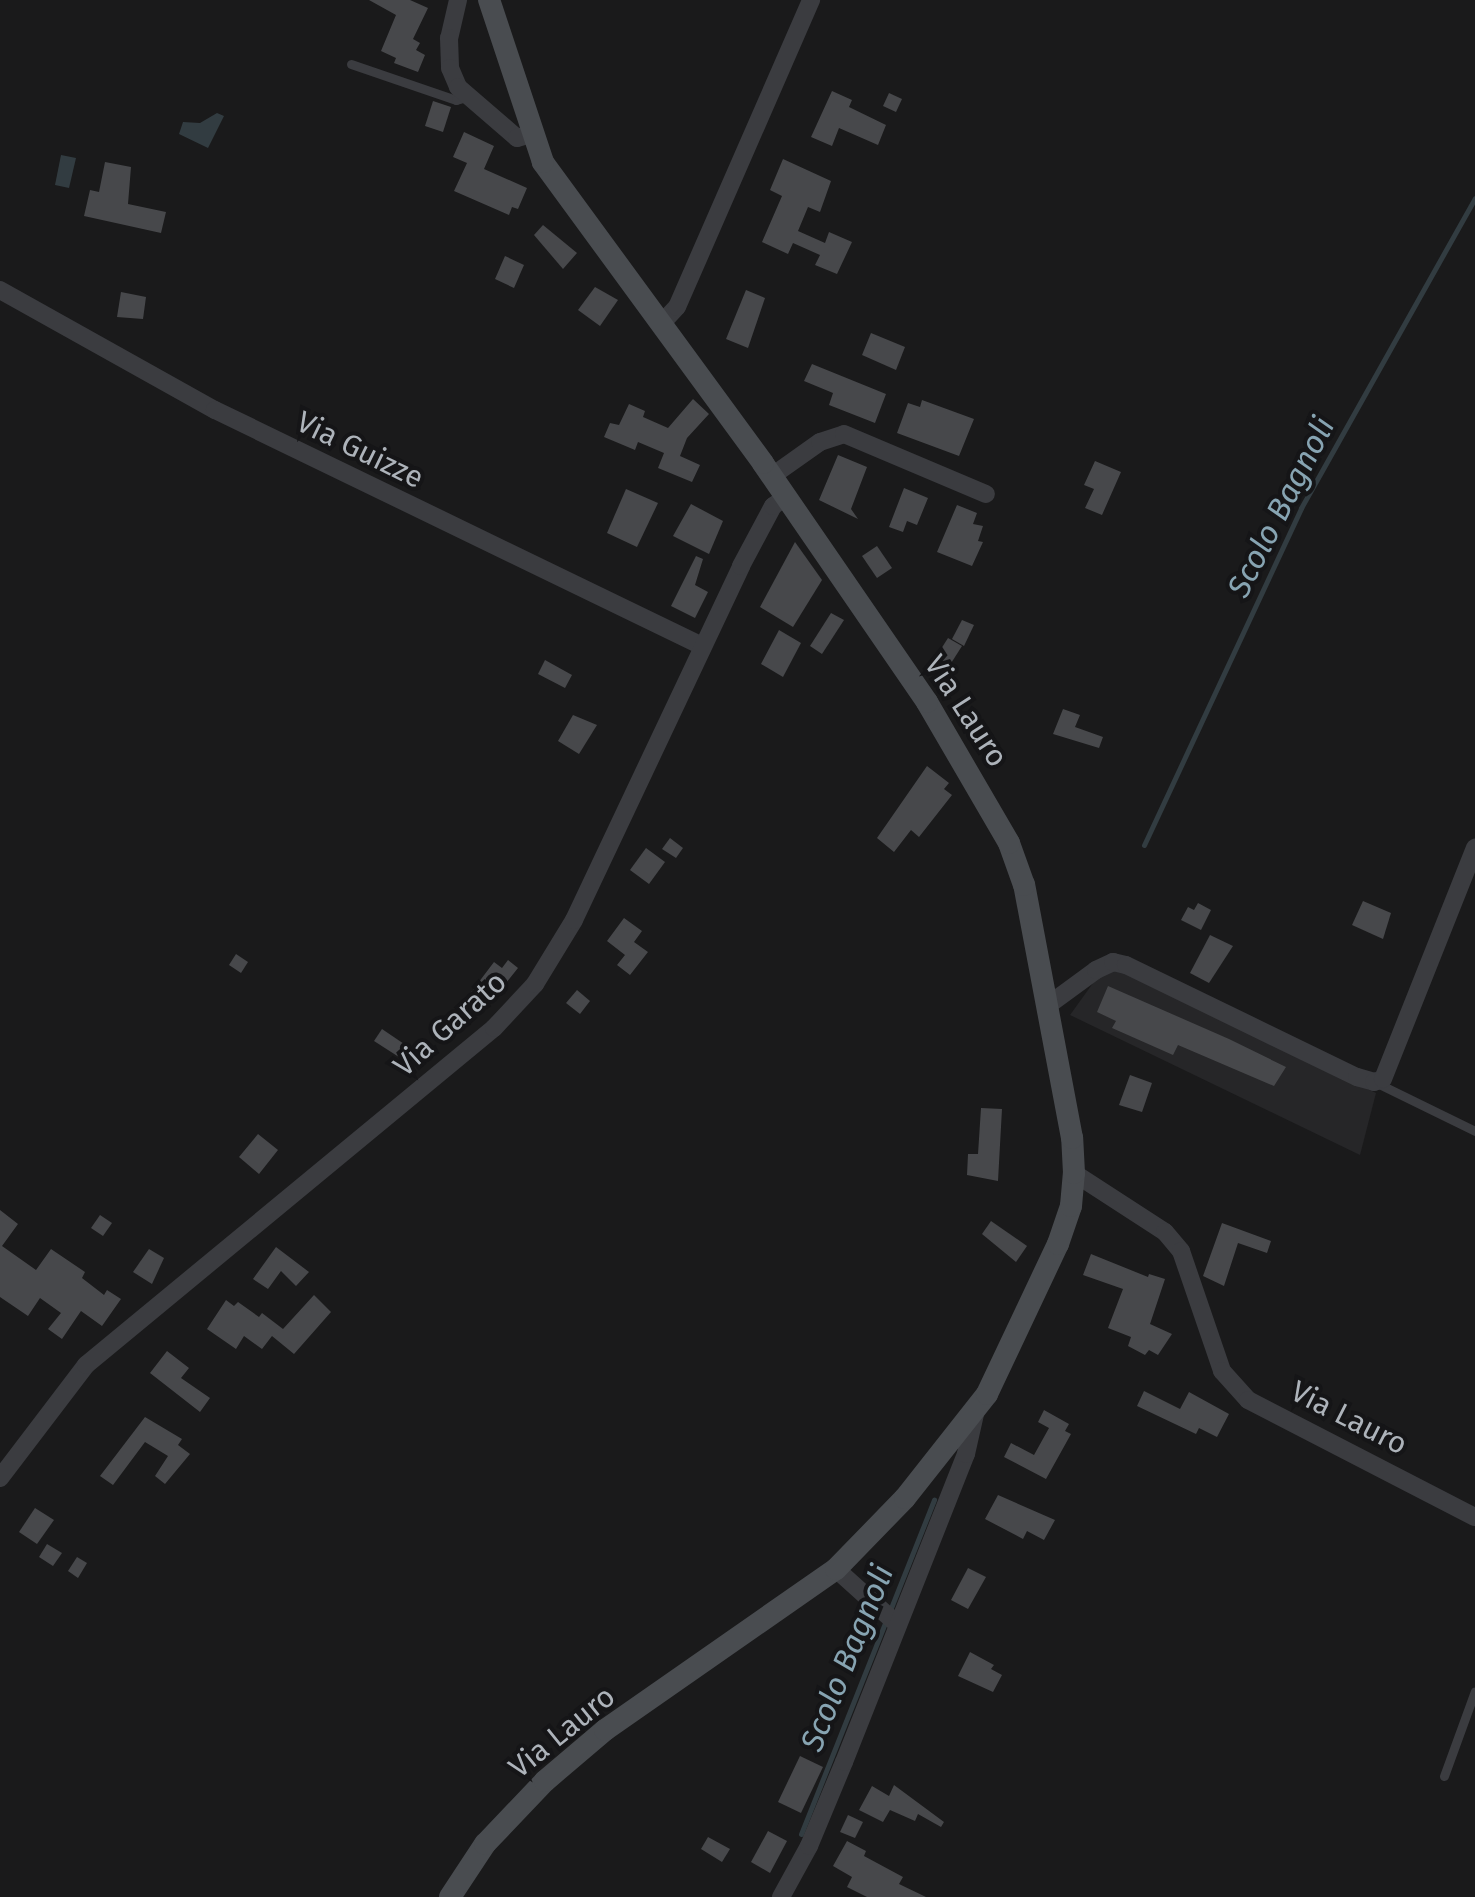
<!DOCTYPE html>
<style>
body{margin:0}
#map{position:relative;width:1475px;height:1897px;overflow:hidden;background:#1a1a1b;font-family:"Fira Sans",sans-serif}
div>[style]{position:absolute}
[style*='--x']{left:calc(var(--x)*1px);top:calc(var(--y)*1px);width:calc(var(--w)*1px);rotate:calc(var(--a)*1deg)}
.built>*{inset:0;background:#262628}
.water>*{inset:0;background:#323c41}
.stream>*{height:5px;margin:-2.5px;padding:0 2.5px;transform-origin:2.5px;border-radius:2.5px;background:#323c41}
.building>*{inset:0;background:#47484b}
.lane>*{height:9px;margin:-4.5px;padding:0 4.5px;transform-origin:4.5px;border-radius:4.5px;background:#3b3c40}
.street>*{height:18px;margin:-9px;padding:0 9px;transform-origin:9px;border-radius:9px;background:#3b3c40}
.secondary>*{height:22px;margin:-11px;padding:0 11px;transform-origin:11px;border-radius:11px;background:#494c50}
span{translate:-50% -50%;white-space:nowrap;text-align:center;line-height:1.15;-webkit-text-stroke:8px #151517;paint-order:stroke}
.street-label{font-size:30px;color:#adb3ba}
.water-label{font-size:32px;color:#87a4b2;font-style:italic}
</style>
<div id="map">
<div class="built">
<i style="clip-path:polygon(1120px 969px,1376px 1093px,1360px 1155px,1070px 1015px,1101px 972px)"></i>
</div>
<div class="water">
<i style="clip-path:polygon(217px 113px,224px 116px,208px 148px,179px 134px,183px 122px,200px 123px)"></i>
<i style="clip-path:polygon(61px 155px,76px 158px,69px 188px,55px 185px)"></i>
</div>
<div class="stream">
<i style="--x:1144;--y:845;--w:372;--a:-65"></i>
<i style="--x:1301;--y:508;--w:355;--a:-60.7"></i>
<i style="--x:801;--y:1834;--w:360;--a:-68.3"></i>
</div>
<div class="building">
<i style="clip-path:polygon(369px 0,410px 0,428px 8px,413px 39px,420px 43px,416px 50px,425px 55px,418px 72px,394px 63px,396px 58px,381px 51px,396px 15px)"></i>
<i style="clip-path:polygon(832px 91px,852px 100px,849px 107px,886px 125px,878px 145px,839px 128px,832px 146px,811px 137px)"></i>
<i style="clip-path:polygon(889px 93px,902px 99px,896px 112px,883px 106px)"></i>
<i style="clip-path:polygon(433px 101px,451px 107px,443px 132px,425px 126px)"></i>
<i style="clip-path:polygon(464px 132px,494px 146px,484px 169px,527px 188px,518px 209px,512px 207px,509px 215px,454px 191px,467px 163px,453px 157px)"></i>
<i style="clip-path:polygon(783px 159px,831px 181px,820px 212px,808px 207px,798px 231px,825px 243px,829px 232px,852px 242px,837px 274px,815px 265px,820px 255px,793px 243px,788px 254px,762px 242px,782px 196px,770px 190px)"></i>
<i style="clip-path:polygon(105px 162px,131px 167px,128px 204px,166px 212px,161px 233px,84px 216px,90px 190px,99px 192px)"></i>
<i style="clip-path:polygon(543px 225px,577px 253px,563px 269px,534px 235px)"></i>
<i style="clip-path:polygon(505px 256px,524px 265px,514px 288px,495px 279px)"></i>
<i style="clip-path:polygon(595px 287px,618px 300px,600px 326px,578px 310px)"></i>
<i style="clip-path:polygon(746px 290px,765px 298px,748px 348px,726px 339px)"></i>
<i style="clip-path:polygon(121px 292px,146px 297px,143px 319px,117px 317px)"></i>
<i style="clip-path:polygon(871px 333px,905px 347px,896px 370px,862px 355px)"></i>
<i style="clip-path:polygon(812px 364px,886px 394px,875px 423px,829px 405px,833px 393px,804px 381px)"></i>
<i style="clip-path:polygon(693px 399px,709px 414px,687px 438px,680px 456px,700px 465px,692px 482px,658px 468px,664px 453px,638px 442px,635px 450px,604px 437px,610px 423px,619px 425px,629px 404px,645px 411px,643px 417px,668px 428px)"></i>
<i style="clip-path:polygon(922px 400px,974px 419px,959px 456px,897px 433px,908px 403px,920px 407px)"></i>
<i style="clip-path:polygon(838px 455px,867px 467px,851px 509px,858px 519px,819px 500px)"></i>
<i style="clip-path:polygon(1095px 461px,1121px 472px,1102px 515px,1085px 508px,1094px 489px,1084px 485px)"></i>
<i style="clip-path:polygon(904px 488px,928px 498px,917px 525px,907px 521px,903px 532px,889px 527px)"></i>
<i style="clip-path:polygon(626px 489px,658px 503px,637px 547px,607px 533px)"></i>
<i style="clip-path:polygon(691px 504px,723px 521px,709px 554px,673px 536px)"></i>
<i style="clip-path:polygon(957px 505px,977px 513px,973px 524px,983px 526px,978px 541px,983px 542px,972px 566px,937px 552px)"></i>
<i style="clip-path:polygon(795px 542px,822px 580px,793px 627px,760px 607px)"></i>
<i style="clip-path:polygon(877px 546px,892px 568px,877px 578px,862px 556px)"></i>
<i style="clip-path:polygon(696px 556px,703px 559px,695px 585px,708px 592px,695px 618px,671px 606px)"></i>
<i style="clip-path:polygon(831px 613px,844px 620px,822px 654px,810px 646px)"></i>
<i style="clip-path:polygon(962px 620px,974px 625px,964px 646px,952px 639px)"></i>
<i style="clip-path:polygon(779px 630px,801px 643px,783px 677px,761px 664px)"></i>
<i style="clip-path:polygon(948px 638px,962px 646px,948px 668px,934px 660px)"></i>
<i style="clip-path:polygon(545px 660px,572px 675px,565px 688px,538px 674px)"></i>
<i style="clip-path:polygon(1063px 709px,1080px 715px,1075px 727px,1103px 737px,1099px 748px,1053px 734px)"></i>
<i style="clip-path:polygon(573px 715px,597px 725px,579px 754px,558px 741px)"></i>
<i style="clip-path:polygon(927px 766px,949px 783px,944px 789px,952px 795px,919px 837px,911px 830px,894px 852px,877px 838px)"></i>
<i style="clip-path:polygon(670px 838px,683px 848px,676px 858px,662px 849px)"></i>
<i style="clip-path:polygon(646px 848px,665px 862px,649px 884px,630px 870px)"></i>
<i style="clip-path:polygon(1363px 901px,1391px 913px,1383px 939px,1352px 925px)"></i>
<i style="clip-path:polygon(1198px 903px,1211px 910px,1201px 930px,1181px 920px,1188px 907px,1194px 910px)"></i>
<i style="clip-path:polygon(624px 918px,642px 931px,634px 942px,648px 952px,630px 975px,617px 965px,625px 955px,607px 941px)"></i>
<i style="clip-path:polygon(1210px 935px,1233px 946px,1209px 983px,1190px 973px)"></i>
<i style="clip-path:polygon(236px 954px,248px 962px,241px 973px,229px 965px)"></i>
<i style="clip-path:polygon(508px 960px,518px 968px,490px 1003px,480px 1010px,466px 999px,494px 962px,502px 968px)"></i>
<i style="clip-path:polygon(1108px 986px,1229px 1039px,1286px 1067px,1274px 1086px,1178px 1045px,1173px 1055px,1112px 1028px,1116px 1021px,1097px 1012px)"></i>
<i style="clip-path:polygon(577px 990px,590px 1001px,580px 1014px,566px 1003px)"></i>
<i style="clip-path:polygon(382px 1029px,410px 1048px,402px 1059px,374px 1041px)"></i>
<i style="clip-path:polygon(1130px 1075px,1152px 1083px,1142px 1112px,1119px 1105px)"></i>
<i style="clip-path:polygon(981px 1108px,1002px 1109px,998px 1181px,967px 1175px,968px 1154px,978px 1154px)"></i>
<i style="clip-path:polygon(258px 1134px,278px 1150px,259px 1174px,239px 1157px)"></i>
<i style="clip-path:polygon(0 1210px,18px 1224px,2px 1246px,36px 1270px,51px 1249px,85px 1272px,82px 1278px,104px 1295px,107px 1290px,121px 1299px,102px 1326px,81px 1311px,62px 1339px,48px 1329px,61px 1313px,40px 1298px,28px 1316px,0 1297px)"></i>
<i style="clip-path:polygon(100px 1215px,112px 1223px,103px 1236px,91px 1228px)"></i>
<i style="clip-path:polygon(991px 1221px,1027px 1246px,1016px 1262px,982px 1234px)"></i>
<i style="clip-path:polygon(1222px 1223px,1271px 1241px,1267px 1253px,1238px 1243px,1224px 1286px,1203px 1276px)"></i>
<i style="clip-path:polygon(276px 1247px,309px 1272px,296px 1286px,281px 1271px,268px 1289px,253px 1279px)"></i>
<i style="clip-path:polygon(149px 1249px,164px 1258px,152px 1284px,133px 1272px)"></i>
<i style="clip-path:polygon(1091px 1254px,1148px 1277px,1149px 1274px,1165px 1279px,1150px 1324px,1172px 1334px,1158px 1355px,1149px 1350px,1145px 1355px,1128px 1346px,1131px 1337px,1108px 1328px,1123px 1289px,1083px 1275px)"></i>
<i style="clip-path:polygon(314px 1295px,331px 1312px,294px 1354px,272px 1336px,262px 1349px,244px 1336px,236px 1349px,207px 1329px,226px 1300px,234px 1306px,238px 1302px,259px 1317px,262px 1313px,283px 1329px)"></i>
<i style="clip-path:polygon(167px 1351px,189px 1368px,181px 1378px,210px 1398px,200px 1412px,150px 1373px)"></i>
<i style="clip-path:polygon(1144px 1391px,1180px 1409px,1189px 1392px,1229px 1414px,1217px 1437px,1199px 1428px,1196px 1434px,1137px 1406px)"></i>
<i style="clip-path:polygon(1044px 1410px,1069px 1424px,1065px 1431px,1071px 1434px,1046px 1479px,1004px 1457px,1011px 1443px,1034px 1455px,1049px 1428px,1038px 1422px)"></i>
<i style="clip-path:polygon(145px 1417px,182px 1439px,178px 1445px,190px 1454px,165px 1484px,155px 1476px,168px 1456px,145px 1442px,113px 1485px,100px 1476px)"></i>
<i style="clip-path:polygon(998px 1495px,1055px 1520px,1044px 1540px,1027px 1531px,1023px 1539px,985px 1519px)"></i>
<i style="clip-path:polygon(35px 1508px,54px 1520px,37px 1544px,19px 1532px)"></i>
<i style="clip-path:polygon(47px 1544px,62px 1553px,53px 1566px,39px 1557px)"></i>
<i style="clip-path:polygon(77px 1557px,87px 1563px,78px 1578px,68px 1571px)"></i>
<i style="clip-path:polygon(968px 1568px,986px 1577px,968px 1609px,951px 1600px)"></i>
<i style="clip-path:polygon(970px 1652px,994px 1665px,991px 1669px,1002px 1675px,993px 1692px,958px 1676px)"></i>
<i style="clip-path:polygon(800px 1756px,823px 1767px,801px 1813px,778px 1802px)"></i>
<i style="clip-path:polygon(894px 1785px,944px 1822px,941px 1827px,918px 1814px,915px 1821px,890px 1810px,883px 1822px,859px 1810px,872px 1786px,889px 1796px)"></i>
<i style="clip-path:polygon(848px 1815px,863px 1822px,855px 1838px,840px 1832px)"></i>
<i style="clip-path:polygon(768px 1831px,787px 1841px,770px 1873px,751px 1862px)"></i>
<i style="clip-path:polygon(708px 1837px,730px 1849px,722px 1862px,701px 1849px)"></i>
<i style="clip-path:polygon(847px 1841px,866px 1851px,864px 1856px,903px 1877px,899px 1884px,926px 1897px,867px 1897px,847px 1887px,852px 1877px,833px 1866px)"></i>
</div>
<div class="lane">
<i style="--x:351;--y:64;--w:111;--a:18.9"></i>
<i style="--x:456;--y:100;--w:10;--a:-17"></i>
<i style="--x:1379;--y:1084;--w:107;--a:26.1"></i>
<i style="--x:1444;--y:1776;--w:90;--a:-70"></i>
</div>
<div class="street">
<i style="--x:458;--y:0;--w:39;--a:103"></i>
<i style="--x:449;--y:38;--w:30;--a:88"></i>
<i style="--x:450;--y:68;--w:21;--a:67"></i>
<i style="--x:458;--y:87;--w:78;--a:40.8"></i>
<i style="--x:517;--y:138;--w:15;--a:-16"></i>
<i style="--x:0;--y:290;--w:246;--a:29.2"></i>
<i style="--x:215;--y:410;--w:541;--a:25.85"></i>
<i style="--x:661;--y:324;--w:23;--a:-47"></i>
<i style="--x:677;--y:307;--w:335;--a:-66.4"></i>
<i style="--x:772;--y:476;--w:59;--a:-35.3"></i>
<i style="--x:820;--y:442;--w:25;--a:-18"></i>
<i style="--x:844;--y:434;--w:154;--a:22.9"></i>
<i style="--x:1047;--y:1006;--w:61;--a:-36.3"></i>
<i style="--x:1096;--y:970;--w:19;--a:-25"></i>
<i style="--x:1113;--y:962;--w:13;--a:13"></i>
<i style="--x:1126;--y:965;--w:257;--a:25.9"></i>
<i style="--x:1357;--y:1077;--w:18;--a:16"></i>
<i style="--x:1374;--y:1082;--w:9;--a:-18"></i>
<i style="--x:1383;--y:1079;--w:249;--a:-68.3"></i>
<i style="--x:1074;--y:1173;--w:108;--a:33"></i>
<i style="--x:1165;--y:1232;--w:25;--a:50"></i>
<i style="--x:1181;--y:1251;--w:127;--a:71.1"></i>
<i style="--x:1222;--y:1371;--w:39;--a:48"></i>
<i style="--x:1248;--y:1400;--w:255;--a:27.3"></i>
<i style="--x:0;--y:1478;--w:142;--a:-52.7"></i>
<i style="--x:86;--y:1365;--w:529;--a:-39.56"></i>
<i style="--x:494;--y:1028;--w:60;--a:-47"></i>
<i style="--x:535;--y:984;--w:75;--a:-58.6"></i>
<i style="--x:574;--y:920;--w:391;--a:-64.7"></i>
<i style="--x:741;--y:566;--w:68;--a:-61.9"></i>
<i style="--x:773;--y:506;--w:16;--a:-35"></i>
<i style="--x:836;--y:1569;--w:81;--a:42"></i>
<i style="--x:781;--y:1897;--w:58;--a:-61.2"></i>
<i style="--x:809;--y:1846;--w:91;--a:-67.4"></i>
<i style="--x:844;--y:1762;--w:331;--a:-68.4"></i>
<i style="--x:966;--y:1454;--w:41;--a:-77.3"></i>
</div>
<div class="secondary">
<i style="--x:450;--y:1897;--w:64;--a:-56.6"></i>
<i style="--x:485;--y:1844;--w:87;--a:-46.4"></i>
<i style="--x:545;--y:1781;--w:79;--a:-40.4"></i>
<i style="--x:605;--y:1730;--w:282;--a:-34.9"></i>
<i style="--x:836;--y:1569;--w:99;--a:-45.8"></i>
<i style="--x:905;--y:1498;--w:132;--a:-51.7"></i>
<i style="--x:987;--y:1394;--w:166;--a:-64.7"></i>
<i style="--x:1058;--y:1244;--w:40;--a:-71.1"></i>
<i style="--x:1071;--y:1206;--w:33;--a:-85"></i>
<i style="--x:1074;--y:1173;--w:35;--a:-93"></i>
<i style="--x:1072;--y:1138;--w:258;--a:-100.7"></i>
<i style="--x:1024;--y:885;--w:45;--a:-109.7"></i>
<i style="--x:1009;--y:843;--w:163;--a:-120.2"></i>
<i style="--x:927;--y:702;--w:290;--a:-124.5"></i>
<i style="--x:763;--y:463;--w:373;--a:-126.2"></i>
<i style="--x:543;--y:162;--w:171;--a:-108.4"></i>
</div>
<div class="street-label">
<span style="left:360px;top:450px;rotate:26deg">Via Guizze</span>
<span style="left:966px;top:711px;rotate:57deg">Via Lauro</span>
<span style="left:450px;top:1024px;rotate:-42deg">Via Garato</span>
<span style="left:1349px;top:1418px;rotate:27deg">Via Lauro</span>
<span style="left:562px;top:1732px;rotate:-39deg">Via Lauro</span>
</div>
<div class="water-label">
<span style="left:1281px;top:507px;rotate:-63deg">Scolo Bagnoli</span>
<span style="left:847px;top:1658px;rotate:-68deg">Scolo Bagnoli</span>
</div>
</div>
